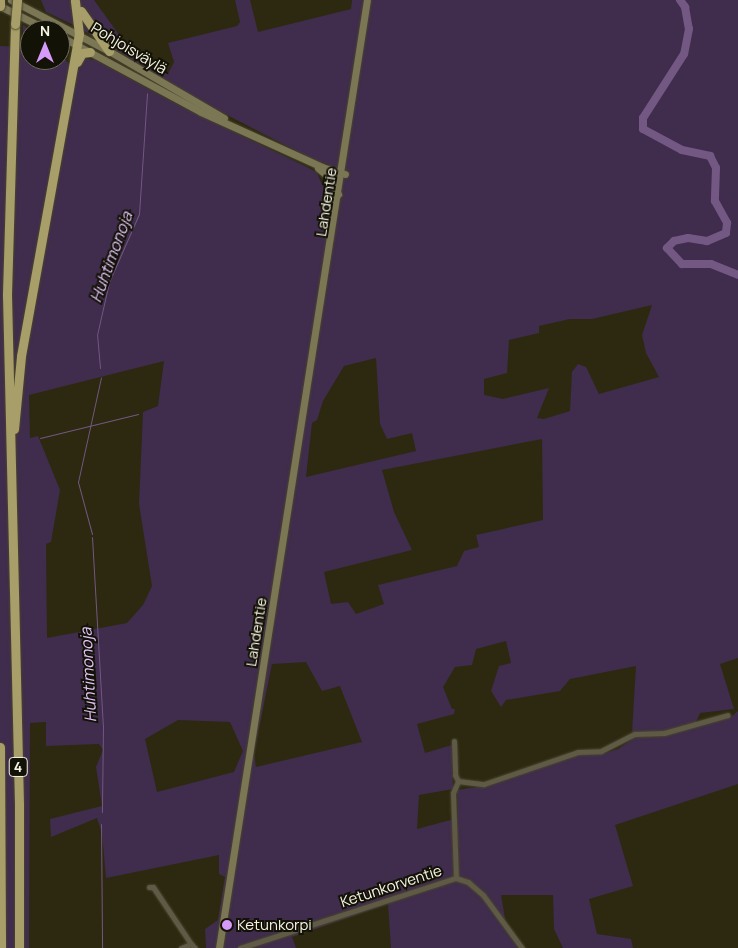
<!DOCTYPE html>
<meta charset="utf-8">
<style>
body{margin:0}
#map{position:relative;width:738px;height:948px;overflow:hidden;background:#2d2910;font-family:Manrope,sans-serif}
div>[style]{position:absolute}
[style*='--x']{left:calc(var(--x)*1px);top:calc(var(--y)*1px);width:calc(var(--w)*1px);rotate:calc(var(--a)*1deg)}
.green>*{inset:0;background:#402c4c}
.stream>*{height:1px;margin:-0.5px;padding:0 0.5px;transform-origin:0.5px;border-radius:0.5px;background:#725882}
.river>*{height:8px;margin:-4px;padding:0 4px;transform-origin:4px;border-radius:4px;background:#725882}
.roads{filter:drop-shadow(0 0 1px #49452e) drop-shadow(0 0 1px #49452e)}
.minor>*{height:5px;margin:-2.5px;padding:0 2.5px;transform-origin:2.5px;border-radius:2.5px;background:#5e5a45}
.secondary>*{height:7px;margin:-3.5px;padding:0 3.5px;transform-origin:3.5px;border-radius:3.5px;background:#7b7654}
.motorway>*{height:9px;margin:-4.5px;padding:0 4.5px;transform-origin:4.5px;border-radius:4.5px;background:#a79e69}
.bridges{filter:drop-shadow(0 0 1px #49452e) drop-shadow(0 0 1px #49452e)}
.motorway-bridge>*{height:9px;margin:-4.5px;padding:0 4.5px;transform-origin:4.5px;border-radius:4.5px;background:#a79e69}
.dots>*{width:14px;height:14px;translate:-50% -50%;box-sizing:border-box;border:2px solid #131207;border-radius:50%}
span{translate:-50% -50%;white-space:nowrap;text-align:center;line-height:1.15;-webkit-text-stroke:4px #131207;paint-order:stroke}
.shield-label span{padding:1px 4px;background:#131207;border:1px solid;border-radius:4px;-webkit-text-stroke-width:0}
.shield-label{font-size:14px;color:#f7f4e5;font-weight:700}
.street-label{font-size:15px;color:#f7f4e5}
.poi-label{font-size:15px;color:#f7f4e5}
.left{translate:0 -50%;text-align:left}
.water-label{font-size:16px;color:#e3c3f9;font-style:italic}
.north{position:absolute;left:20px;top:20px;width:50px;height:50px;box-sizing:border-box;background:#131207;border:1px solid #6e6c60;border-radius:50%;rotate:0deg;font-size:14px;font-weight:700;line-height:20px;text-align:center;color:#f7f4e5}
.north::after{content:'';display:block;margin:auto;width:18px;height:22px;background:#d69bfa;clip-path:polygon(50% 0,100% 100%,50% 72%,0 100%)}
</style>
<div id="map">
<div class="green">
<i style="clip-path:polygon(evenodd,41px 0,94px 0,125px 43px,141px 58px,168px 74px,174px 62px,168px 43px,237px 26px,240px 22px,235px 0,250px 0,258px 32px,351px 9px,352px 0,738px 0,738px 658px,720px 664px,734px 709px,700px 713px,696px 722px,663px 731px,632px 733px,636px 666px,570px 679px,560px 691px,506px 700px,501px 707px,491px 691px,499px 666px,511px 663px,506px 641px,476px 649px,472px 665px,455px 667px,443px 687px,452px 709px,455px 709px,454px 714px,417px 724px,425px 753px,452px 745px,453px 789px,419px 795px,417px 829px,458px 818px,457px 790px,484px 786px,579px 754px,602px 754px,618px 749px,636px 737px,666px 736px,732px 716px,738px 711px,738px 784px,615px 825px,633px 886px,589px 899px,597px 934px,631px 939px,633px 948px,563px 948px,554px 929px,553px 895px,501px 895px,507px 930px,518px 948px,391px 948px,388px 904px,292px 937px,296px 948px,206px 948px,205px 929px,218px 920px,225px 877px,219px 874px,219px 855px,106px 878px,102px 833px,97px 818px,51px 837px,50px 819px,102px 806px,96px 767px,103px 750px,99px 744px,46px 746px,46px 722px,30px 723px,29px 948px,0 948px,0 46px,23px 47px,23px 25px,31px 30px,30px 60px,60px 60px,60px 53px,76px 73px,82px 58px,95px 60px,184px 108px,309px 168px,317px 173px,327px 196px,329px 165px,312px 159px,204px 103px,76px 26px,46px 12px,41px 0,652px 305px,642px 335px,646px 353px,659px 377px,599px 394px,586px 367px,578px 364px,572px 372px,570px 411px,544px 419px,537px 418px,549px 388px,503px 399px,484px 395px,484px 379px,507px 373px,509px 340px,539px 333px,539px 326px,570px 319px,592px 319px,652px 305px,41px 0,376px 358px,380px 424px,387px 439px,412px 433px,416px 451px,306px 477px,312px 423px,317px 420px,323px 401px,344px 366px,376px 358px,41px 0,164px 361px,158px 406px,143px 412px,139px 504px,152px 586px,143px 605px,127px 623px,47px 638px,46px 544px,51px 542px,60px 490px,38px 436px,30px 438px,29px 395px,164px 361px,41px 0,542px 439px,543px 520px,476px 535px,479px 547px,464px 551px,457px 566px,378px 585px,384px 604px,356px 614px,348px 602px,331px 604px,324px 572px,412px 550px,394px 512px,382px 470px,542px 439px,41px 0,306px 662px,322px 691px,340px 686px,362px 742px,256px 767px,254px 753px,272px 664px,306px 662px,41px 0,178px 720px,230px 722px,243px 751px,234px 772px,157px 792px,145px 739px,178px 720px)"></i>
</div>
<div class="stream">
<i style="--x:100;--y:368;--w:33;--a:-95"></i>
<i style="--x:97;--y:335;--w:54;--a:-77.2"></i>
<i style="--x:109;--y:282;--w:74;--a:-66.2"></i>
<i style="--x:139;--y:214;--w:121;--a:-86.2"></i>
<i style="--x:40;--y:438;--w:101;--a:-13.8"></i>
<i style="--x:92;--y:534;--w:54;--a:-105.1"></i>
<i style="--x:78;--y:482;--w:107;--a:-77.6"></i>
<i style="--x:92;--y:537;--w:188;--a:86.7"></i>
<i style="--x:103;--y:725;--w:87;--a:90.7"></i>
<i style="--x:101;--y:824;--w:124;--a:89.5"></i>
</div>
<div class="river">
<i style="--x:680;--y:0;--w:9;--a:54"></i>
<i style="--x:685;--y:7;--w:22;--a:80"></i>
<i style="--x:689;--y:29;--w:25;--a:101"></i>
<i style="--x:684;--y:54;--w:76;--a:122.6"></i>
<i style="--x:643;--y:118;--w:11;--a:90"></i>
<i style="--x:643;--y:129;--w:44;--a:28.3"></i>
<i style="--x:682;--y:150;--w:29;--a:12"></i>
<i style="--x:710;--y:156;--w:13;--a:63"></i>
<i style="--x:716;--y:168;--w:33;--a:92"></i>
<i style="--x:715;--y:201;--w:25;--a:61"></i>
<i style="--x:727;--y:223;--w:10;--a:96"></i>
<i style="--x:726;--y:233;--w:21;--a:157"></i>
<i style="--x:707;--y:241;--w:19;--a:-171"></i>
<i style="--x:688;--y:238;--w:14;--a:168"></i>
<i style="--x:674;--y:241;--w:10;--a:135"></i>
<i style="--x:667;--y:248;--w:22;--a:47"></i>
<i style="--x:682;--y:264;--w:29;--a:0"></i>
<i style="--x:711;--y:264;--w:29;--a:22"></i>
</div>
<div class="roads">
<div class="minor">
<i style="--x:454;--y:741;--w:34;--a:88"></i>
<i style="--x:455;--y:775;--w:7;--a:63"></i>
<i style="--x:458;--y:781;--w:26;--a:7"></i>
<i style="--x:484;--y:784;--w:99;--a:-18.8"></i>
<i style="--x:578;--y:752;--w:23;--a:-2"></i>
<i style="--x:601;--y:751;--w:38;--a:-27"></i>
<i style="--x:635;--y:734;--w:29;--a:-2"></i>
<i style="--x:664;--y:733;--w:66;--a:-15.7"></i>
<i style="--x:456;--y:878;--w:85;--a:-92"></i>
<i style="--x:453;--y:793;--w:13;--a:-67"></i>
<i style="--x:149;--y:887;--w:4;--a:0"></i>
<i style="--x:153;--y:887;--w:69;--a:56.3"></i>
<i style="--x:181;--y:948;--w:11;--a:-22"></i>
<i style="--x:191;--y:944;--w:6;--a:45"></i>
<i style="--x:240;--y:948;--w:227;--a:-18"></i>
<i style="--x:456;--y:878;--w:13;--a:18"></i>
<i style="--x:468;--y:882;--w:20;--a:41"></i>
<i style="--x:483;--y:895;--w:66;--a:53.7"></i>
</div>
<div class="secondary">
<i style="--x:11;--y:0;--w:110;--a:27.5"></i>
<i style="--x:109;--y:51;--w:133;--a:30.2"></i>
<i style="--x:0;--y:6;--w:54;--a:26.6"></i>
<i style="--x:60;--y:36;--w:160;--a:28.3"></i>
<i style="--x:201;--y:112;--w:133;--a:24.4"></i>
<i style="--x:322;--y:167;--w:24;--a:17"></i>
<i style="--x:318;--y:168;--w:16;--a:40"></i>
<i style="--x:330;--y:178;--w:18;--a:63"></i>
<i style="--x:219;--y:948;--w:959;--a:-81.13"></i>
</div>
<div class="motorway">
<i style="--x:81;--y:11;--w:49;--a:55"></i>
<i style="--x:15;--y:24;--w:271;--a:91.7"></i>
<i style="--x:7;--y:295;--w:510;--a:88.65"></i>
<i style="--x:19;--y:805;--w:143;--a:90"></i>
<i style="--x:77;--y:62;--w:10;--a:-61"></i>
<i style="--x:82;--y:53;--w:8;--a:-7"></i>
<i style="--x:14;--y:429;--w:73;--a:-84.5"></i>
<i style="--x:21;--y:356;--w:327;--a:-79.8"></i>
<i style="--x:79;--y:34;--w:34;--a:-97"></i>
<i style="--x:0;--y:747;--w:201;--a:89.7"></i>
</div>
</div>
<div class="bridges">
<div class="motorway-bridge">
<i style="--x:0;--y:6;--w:6;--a:-90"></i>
<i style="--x:15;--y:24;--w:24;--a:-85"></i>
</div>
</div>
<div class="dots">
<i style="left:227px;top:925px;background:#d69bfa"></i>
</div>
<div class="shield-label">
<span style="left:18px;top:767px">4</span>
</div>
<div class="street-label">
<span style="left:129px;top:48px;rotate:31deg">Pohjoisväylä</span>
<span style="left:326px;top:202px;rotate:-81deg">Lahdentie</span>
<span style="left:256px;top:632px;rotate:-81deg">Lahdentie</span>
<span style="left:391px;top:886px;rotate:-18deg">Ketunkorventie</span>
</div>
<div class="poi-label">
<span class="left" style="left:237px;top:925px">Ketunkorpi</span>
</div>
<div class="water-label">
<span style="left:111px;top:257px;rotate:-70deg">Huhtimonoja</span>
<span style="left:88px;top:675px;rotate:-93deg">Huhtimonoja</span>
</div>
<div class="north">N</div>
</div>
